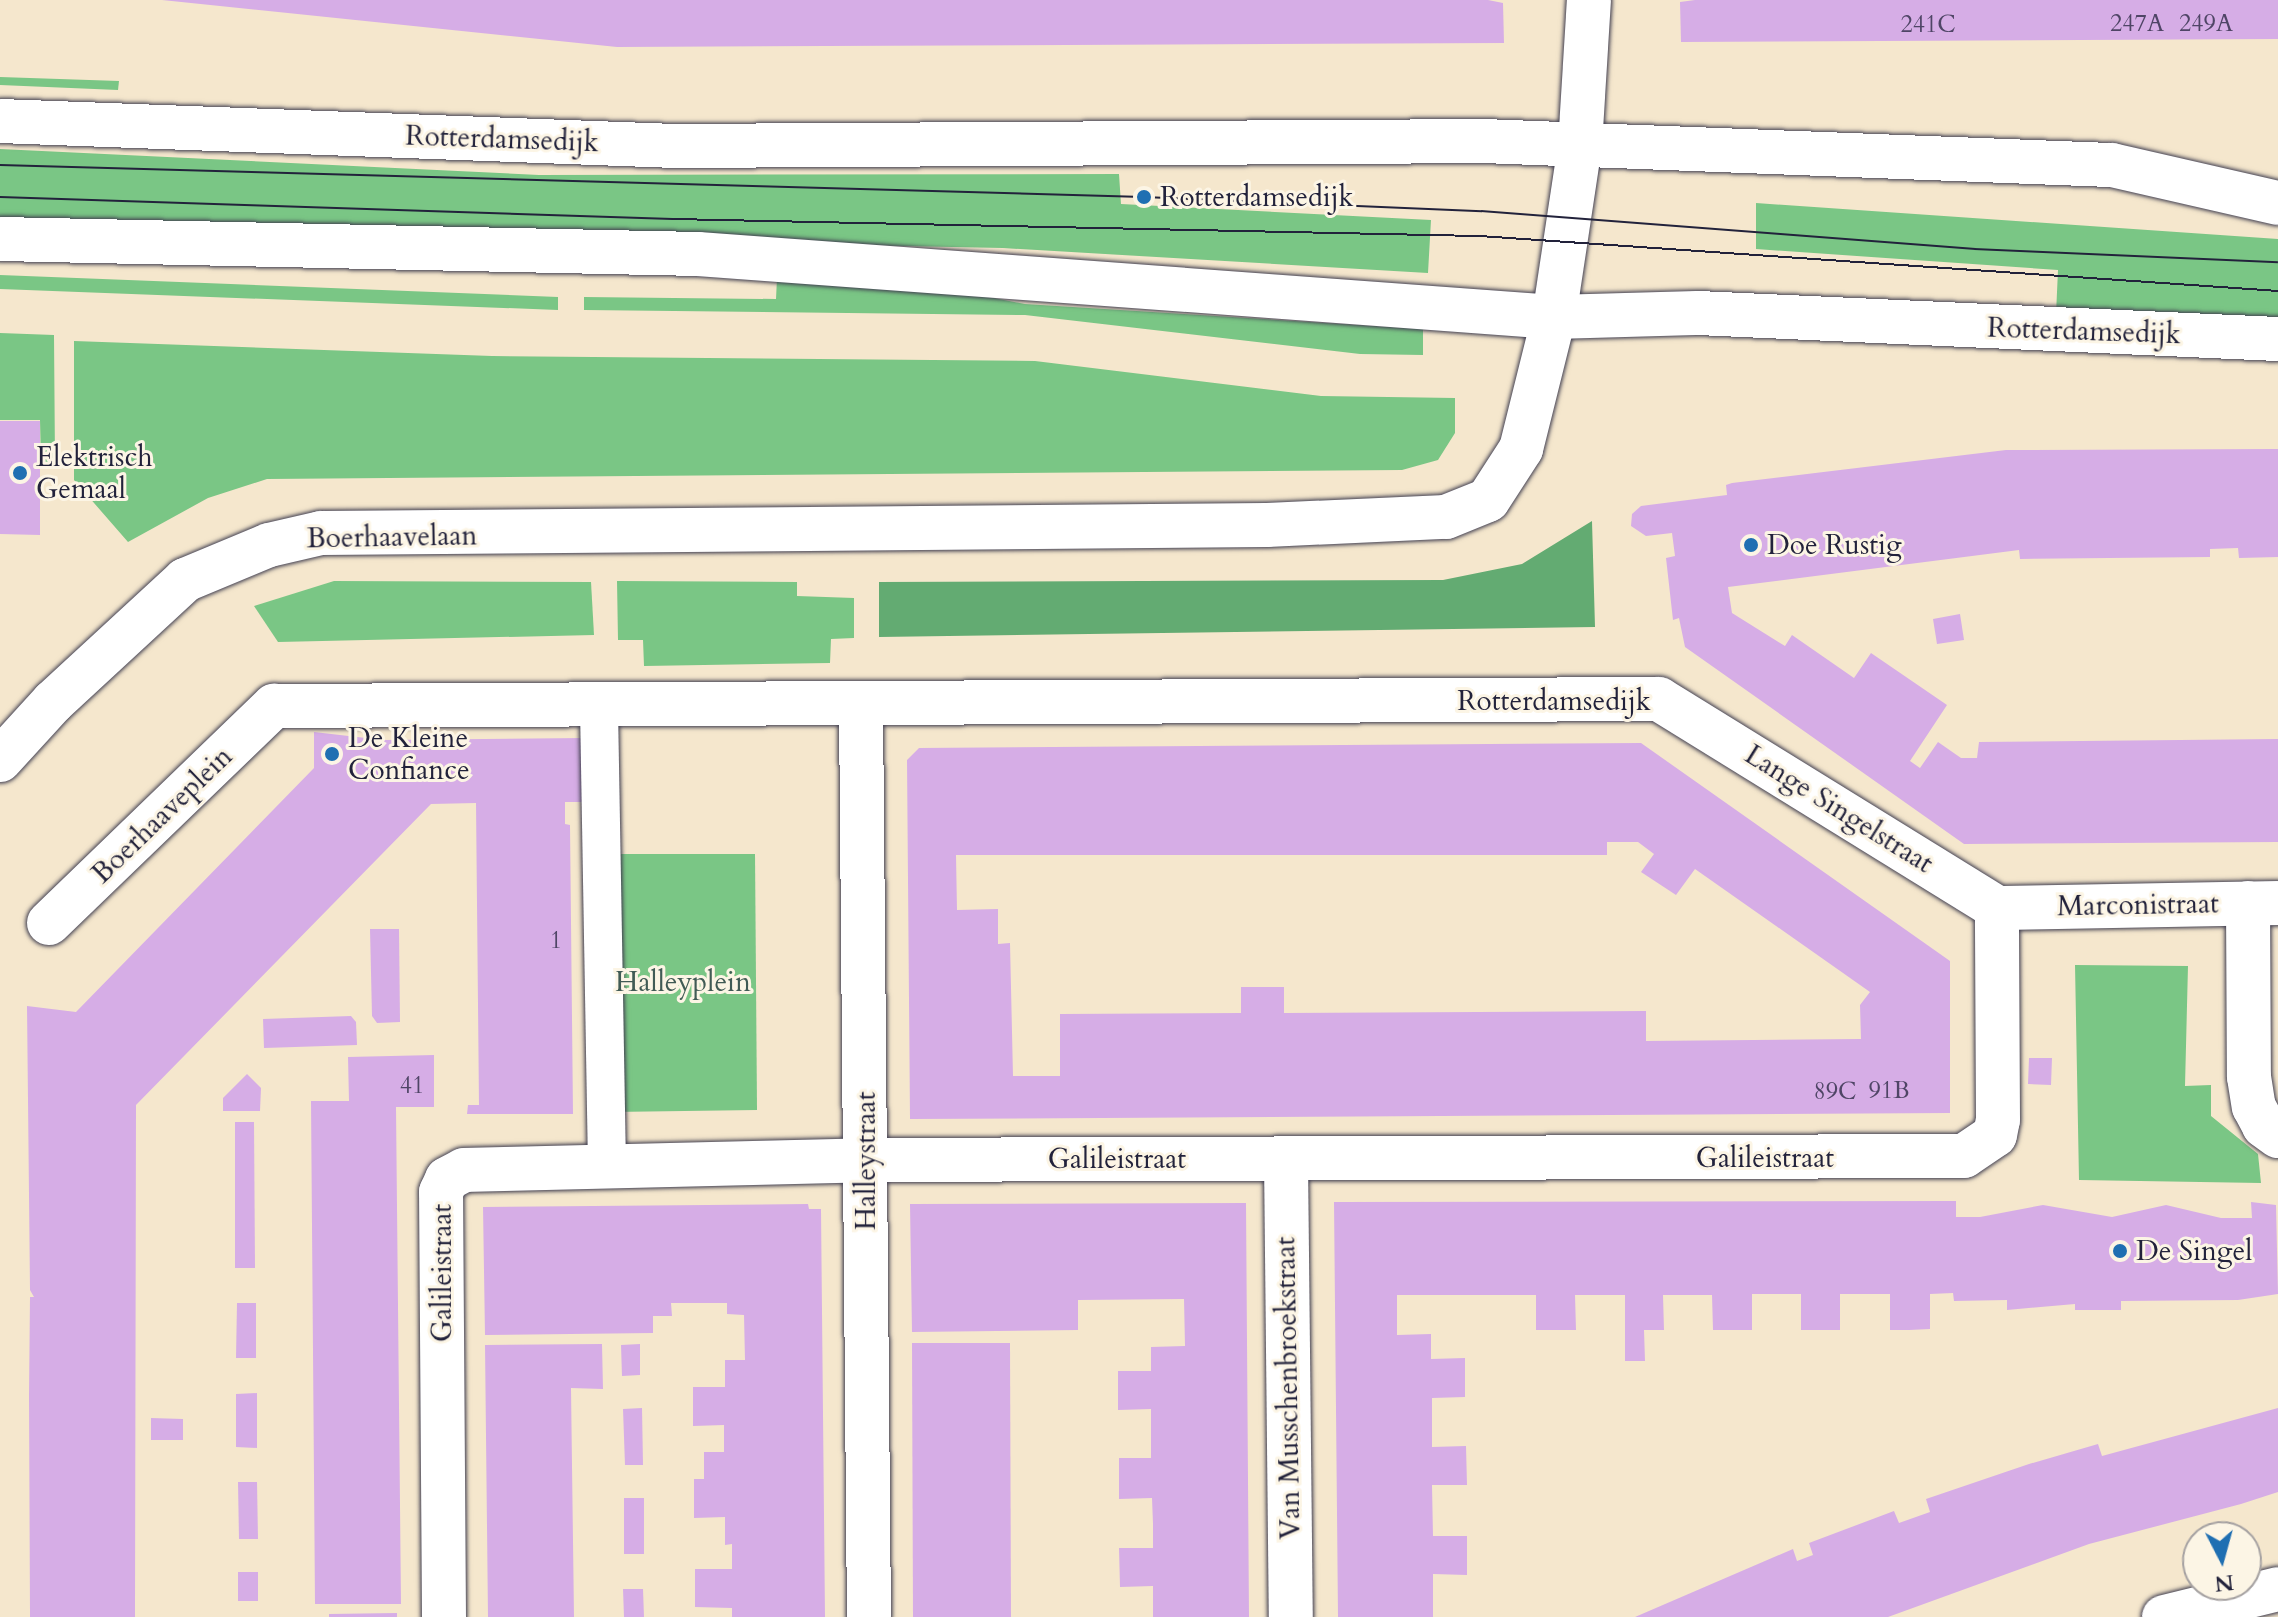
<!DOCTYPE html>
<style>
body{margin:0}
#map{position:relative;width:2278px;height:1617px;overflow:hidden;background:#f5e7cd;font-family:Cardo,serif}
div>[style]{position:absolute}
[style*='--x']{left:calc(var(--x)*1px);top:calc(var(--y)*1px);width:calc(var(--w)*1px);rotate:calc(var(--a)*1deg)}
.green>*{inset:0;background:#7ac685}
.forest>*{inset:0;background:#63ab72}
.building>*{inset:0;background:#d6ade6}
.roads{filter:drop-shadow(0 0 2px #424051) drop-shadow(0 0 2px #424051)}
.pedestrian>*{height:38px;margin:-19px;padding:0 19px;transform-origin:19px;border-radius:19px;background:#fff}
.minor>*{height:44px;margin:-22px;padding:0 22px;transform-origin:22px;border-radius:22px;background:#fff}
.tertiary>*{height:44px;margin:-22px;padding:0 22px;transform-origin:22px;border-radius:22px;background:#fff}
.secondary>*{height:44px;margin:-22px;padding:0 22px;transform-origin:22px;border-radius:22px;background:#fff}
.tram>*{height:2px;margin:-1px;padding:0 1px;transform-origin:1px;border-radius:1px;background:#22223b}
.dots>*{width:22px;height:22px;translate:-50% -50%;box-sizing:border-box;border:4px solid #fcf5e5;border-radius:50%}
span{translate:-50% -50%;white-space:nowrap;text-align:center;line-height:1.15;-webkit-text-stroke:6px #fcf5e5;paint-order:stroke}
.number-label{font-size:24px;color:#4f4566}
.number-label span{-webkit-text-stroke-width:0}
.street-label{font-size:28px;color:#22223b}
.poi-label{font-size:28px;color:#22223b}
.left{translate:0 -50%;text-align:left}
.park-label{font-size:28px;color:#415b55}
.north{position:absolute;left:2182px;top:1521px;width:80px;height:80px;box-sizing:border-box;background:#fcf5e5;border:2px solid #a5a1a1;border-radius:50%;rotate:174deg;font-size:22px;font-weight:700;line-height:32px;text-align:center;color:#22223b}
.north::after{content:'';display:block;margin:auto;width:28px;height:36px;background:#1f6fb2;clip-path:polygon(50% 0,100% 100%,50% 72%,0 100%)}
</style>
<div id="map">
<div class="green">
<i style="clip-path:polygon(0 77px,119px 81px,118px 90px,0 85px)"></i>
<i style="clip-path:polygon(0 149px,539px 175px,1119px 174px,1121px 204px,1431px 220px,1428px 273px,1003px 248px,248px 233px,0 223px)"></i>
<i style="clip-path:polygon(1756px 203px,2278px 239px,2278px 323px,2056px 314px,2058px 270px,1756px 249px)"></i>
<i style="clip-path:polygon(0 275px,558px 297px,558px 310px,0 289px)"></i>
<i style="clip-path:polygon(777px 278px,892px 278px,1025px 304px,1423px 329px,1423px 355px,1360px 354px,1025px 315px,584px 310px,584px 297px,776px 299px)"></i>
<i style="clip-path:polygon(0 333px,54px 335px,55px 462px,41px 463px,40px 420px,0 420px)"></i>
<i style="clip-path:polygon(74px 341px,492px 356px,1035px 361px,1321px 396px,1455px 398px,1455px 433px,1438px 460px,1402px 470px,267px 479px,208px 498px,128px 542px,74px 480px)"></i>
<i style="clip-path:polygon(334px 581px,591px 582px,594px 635px,278px 642px,254px 606px)"></i>
<i style="clip-path:polygon(617px 581px,797px 582px,797px 596px,854px 598px,854px 638px,831px 639px,830px 663px,644px 666px,643px 640px,618px 640px)"></i>
<i style="clip-path:polygon(610px 854px,755px 854px,757px 1110px,612px 1112px)"></i>
<i style="clip-path:polygon(2075px 965px,2188px 966px,2185px 1086px,2211px 1085px,2211px 1116px,2258px 1154px,2261px 1183px,2079px 1180px)"></i>
</div>
<div class="forest">
<i style="clip-path:polygon(1592px 521px,1595px 627px,879px 637px,879px 582px,1443px 580px,1522px 564px)"></i>
</div>
<div class="building">
<i style="clip-path:polygon(162px 0,1488px 0,1503px 3px,1504px 43px,617px 47px)"></i>
<i style="clip-path:polygon(2278px 0,2278px 39px,1681px 42px,1680px 2px,1695px 0)"></i>
<i style="clip-path:polygon(0 421px,40px 421px,40px 535px,0 534px)"></i>
<i style="clip-path:polygon(2278px 449px,2278px 557px,2239px 558px,2238px 548px,2210px 549px,2210px 557px,2020px 559px,2019px 550px,1728px 587px,1732px 613px,1785px 646px,1792px 635px,1854px 678px,1871px 653px,1947px 705px,1910px 761px,1920px 768px,1938px 742px,1961px 758px,1977px 758px,1979px 742px,2278px 739px,2278px 842px,1964px 844px,1685px 647px,1679px 618px,1673px 620px,1666px 558px,1675px 556px,1672px 533px,1646px 536px,1631px 526px,1632px 514px,1641px 506px,1727px 495px,1726px 485px,1732px 483px,2006px 450px)"></i>
<i style="clip-path:polygon(1960px 614px,1964px 640px,1937px 644px,1933px 619px)"></i>
<i style="clip-path:polygon(314px 732px,383px 740px,585px 738px,585px 802px,565px 802px,565px 824px,570px 825px,573px 1114px,467px 1114px,468px 1105px,479px 1105px,476px 803px,431px 804px,136px 1105px,135px 1617px,30px 1617px,29px 1396px,30px 1297px,34px 1297px,30px 1290px,27px 1006px,76px 1012px,314px 768px)"></i>
<i style="clip-path:polygon(evenodd,1641px 743px,1950px 961px,1950px 1113px,910px 1119px,907px 760px,919px 748px,1641px 743px,1607px 842px,1638px 842px,1654px 854px,1641px 872px,1676px 895px,1695px 869px,1870px 992px,1860px 1005px,1861px 1039px,1646px 1041px,1646px 1011px,1284px 1013px,1284px 987px,1241px 987px,1241px 1013px,1060px 1014px,1060px 1076px,1013px 1076px,1010px 943px,998px 944px,998px 909px,957px 910px,956px 855px,1607px 855px,1607px 842px)"></i>
<i style="clip-path:polygon(370px 929px,399px 929px,400px 1022px,377px 1023px,372px 1016px)"></i>
<i style="clip-path:polygon(351px 1016px,356px 1022px,357px 1045px,264px 1048px,263px 1019px)"></i>
<i style="clip-path:polygon(434px 1055px,434px 1107px,396px 1107px,401px 1604px,315px 1604px,311px 1101px,349px 1101px,348px 1057px)"></i>
<i style="clip-path:polygon(2029px 1058px,2052px 1058px,2051px 1085px,2028px 1084px)"></i>
<i style="clip-path:polygon(247px 1074px,261px 1088px,260px 1111px,223px 1111px,223px 1098px)"></i>
<i style="clip-path:polygon(235px 1122px,254px 1122px,255px 1268px,235px 1268px)"></i>
<i style="clip-path:polygon(1956px 1201px,1956px 1217px,1980px 1217px,2043px 1205px,2112px 1217px,2166px 1205px,2221px 1218px,2252px 1218px,2251px 1202px,2276px 1205px,2278px 1294px,2238px 1300px,2121px 1301px,2121px 1310px,2075px 1310px,2075px 1304px,2007px 1310px,2007px 1300px,1954px 1301px,1953px 1293px,1930px 1294px,1930px 1329px,1909px 1330px,1890px 1330px,1890px 1294px,1840px 1294px,1840px 1330px,1801px 1330px,1801px 1294px,1752px 1294px,1752px 1330px,1713px 1330px,1712px 1295px,1663px 1295px,1664px 1330px,1644px 1330px,1645px 1361px,1625px 1361px,1625px 1295px,1575px 1295px,1576px 1330px,1536px 1330px,1536px 1295px,1397px 1295px,1397px 1335px,1431px 1334px,1431px 1359px,1465px 1358px,1465px 1397px,1432px 1398px,1432px 1447px,1466px 1446px,1467px 1485px,1432px 1485px,1433px 1536px,1467px 1536px,1467px 1575px,1433px 1574px,1433px 1617px,1338px 1617px,1334px 1202px)"></i>
<i style="clip-path:polygon(1246px 1203px,1249px 1617px,1153px 1617px,1153px 1586px,1120px 1587px,1119px 1548px,1153px 1548px,1153px 1524px,1152px 1498px,1119px 1499px,1119px 1458px,1151px 1458px,1151px 1409px,1118px 1410px,1118px 1371px,1151px 1371px,1151px 1347px,1185px 1346px,1184px 1299px,1078px 1300px,1078px 1330px,912px 1332px,910px 1204px)"></i>
<i style="clip-path:polygon(808px 1204px,809px 1209px,821px 1209px,825px 1617px,732px 1617px,732px 1608px,695px 1607px,695px 1569px,732px 1569px,732px 1544px,725px 1545px,725px 1517px,694px 1518px,694px 1479px,704px 1479px,704px 1452px,724px 1452px,724px 1425px,693px 1426px,693px 1387px,725px 1387px,725px 1360px,745px 1360px,744px 1315px,727px 1314px,727px 1303px,671px 1303px,672px 1316px,653px 1316px,653px 1333px,485px 1335px,483px 1207px)"></i>
<i style="clip-path:polygon(237px 1303px,256px 1303px,256px 1358px,236px 1358px)"></i>
<i style="clip-path:polygon(912px 1343px,1010px 1343px,1011px 1617px,913px 1617px)"></i>
<i style="clip-path:polygon(602px 1344px,603px 1389px,571px 1388px,574px 1617px,488px 1617px,485px 1345px)"></i>
<i style="clip-path:polygon(640px 1344px,640px 1375px,622px 1376px,621px 1345px)"></i>
<i style="clip-path:polygon(257px 1393px,257px 1448px,236px 1447px,236px 1394px)"></i>
<i style="clip-path:polygon(642px 1408px,643px 1465px,625px 1465px,623px 1409px)"></i>
<i style="clip-path:polygon(2278px 1408px,2278px 1492px,2241px 1504px,2089px 1544px,1888px 1617px,1635px 1617px,1793px 1549px,1797px 1561px,1813px 1555px,1809px 1543px,1894px 1511px,1899px 1523px,1930px 1512px,1926px 1499px,2029px 1464px,2098px 1444px,2102px 1456px)"></i>
<i style="clip-path:polygon(151px 1418px,183px 1419px,183px 1440px,151px 1440px)"></i>
<i style="clip-path:polygon(238px 1482px,257px 1482px,258px 1539px,239px 1539px)"></i>
<i style="clip-path:polygon(624px 1498px,644px 1498px,644px 1554px,624px 1554px)"></i>
<i style="clip-path:polygon(238px 1572px,258px 1572px,258px 1601px,238px 1601px)"></i>
<i style="clip-path:polygon(623px 1589px,643px 1589px,644px 1617px,624px 1617px)"></i>
<i style="clip-path:polygon(397px 1613px,397px 1617px,329px 1617px,329px 1614px)"></i>
</div>
<div class="roads">
<div class="pedestrian">
<i style="--x:599;--y:708;--w:457;--a:89"></i>
</div>
<div class="minor">
<i style="--x:1580;--y:146;--w:146;--a:-86.5"></i>
<i style="--x:861;--y:706;--w:911;--a:89.5"></i>
<i style="--x:2248;--y:903;--w:174;--a:89.7"></i>
<i style="--x:2249;--y:1077;--w:30;--a:81"></i>
<i style="--x:2254;--y:1107;--w:21;--a:62"></i>
<i style="--x:2264;--y:1126;--w:17;--a:36"></i>
<i style="--x:1997;--y:908;--w:281;--a:-1"></i>
<i style="--x:49;--y:923;--w:313;--a:-44"></i>
<i style="--x:274;--y:706;--w:1385;--a:-0.29"></i>
<i style="--x:1659;--y:699;--w:397;--a:31.7"></i>
<i style="--x:1286;--y:1159;--w:458;--a:89.4"></i>
<i style="--x:444;--y:1617;--w:425;--a:-90.4"></i>
<i style="--x:441;--y:1192;--w:14;--a:-65"></i>
<i style="--x:447;--y:1179;--w:19;--a:-28"></i>
<i style="--x:464;--y:1170;--w:402;--a:-1.4"></i>
<i style="--x:866;--y:1160;--w:1098;--a:-0.21"></i>
<i style="--x:1964;--y:1156;--w:37;--a:-34"></i>
<i style="--x:1995;--y:1135;--w:15;--a:-79"></i>
<i style="--x:1998;--y:1120;--w:212;--a:-90.3"></i>
<i style="--x:2164;--y:1617;--w:117;--a:-13.8"></i>
</div>
<div class="tertiary">
<i style="--x:0;--y:760;--w:79;--a:-47.6"></i>
<i style="--x:53;--y:702;--w:180;--a:-42.7"></i>
<i style="--x:185;--y:580;--w:91;--a:-22.6"></i>
<i style="--x:269;--y:545;--w:53;--a:-13"></i>
<i style="--x:321;--y:533;--w:946;--a:-0.48"></i>
<i style="--x:1267;--y:525;--w:179;--a:-2.6"></i>
<i style="--x:1446;--y:517;--w:45;--a:-22"></i>
<i style="--x:1488;--y:500;--w:61;--a:-57.1"></i>
<i style="--x:1521;--y:449;--w:136;--a:-76"></i>
<i style="--x:1554;--y:317;--w:173;--a:-81.4"></i>
</div>
<div class="secondary">
<i style="--x:0;--y:121;--w:676;--a:2.12"></i>
<i style="--x:676;--y:146;--w:807;--a:-0.35"></i>
<i style="--x:1483;--y:141;--w:629;--a:2.19"></i>
<i style="--x:2112;--y:165;--w:170;--a:12.9"></i>
<i style="--x:0;--y:239;--w:698;--a:1.23"></i>
<i style="--x:698;--y:254;--w:858;--a:4.21"></i>
<i style="--x:1554;--y:317;--w:144;--a:-1.6"></i>
<i style="--x:1698;--y:313;--w:581;--a:2.57"></i>
</div>
</div>
<div class="tram">
<i style="--x:0;--y:165;--w:1144;--a:1.6"></i>
<i style="--x:1144;--y:197;--w:338;--a:2.4"></i>
<i style="--x:1482;--y:211;--w:494;--a:4.4"></i>
<i style="--x:1975;--y:249;--w:303;--a:2.5"></i>
<i style="--x:0;--y:197;--w:673;--a:1.87"></i>
<i style="--x:673;--y:219;--w:807;--a:1.21"></i>
<i style="--x:1480;--y:236;--w:800;--a:3.94"></i>
</div>
<div class="dots">
<i style="left:1144px;top:197px;background:#1f6fb2"></i>
<i style="left:20px;top:473px;background:#1f6fb2"></i>
<i style="left:1751px;top:545px;background:#1f6fb2"></i>
<i style="left:332px;top:754px;background:#1f6fb2"></i>
<i style="left:2120px;top:1251px;background:#1f6fb2"></i>
</div>
<div class="number-label">
<span style="left:2137px;top:24px">247A</span>
<span style="left:2206px;top:24px">249A</span>
<span style="left:1928px;top:25px">241C</span>
<span style="left:556px;top:941px">1</span>
<span style="left:412px;top:1086px">41</span>
<span style="left:1889px;top:1091px">91B</span>
<span style="left:1835px;top:1092px">89C</span>
</div>
<div class="street-label">
<span style="left:502px;top:139px;rotate:2deg">Rotterdamsedijk</span>
<span style="left:2084px;top:331px;rotate:2deg">Rotterdamsedijk</span>
<span style="left:392px;top:537px;rotate:-1deg">Boerhaavelaan</span>
<span style="left:1554px;top:701px">Rotterdamsedijk</span>
<span style="left:1839px;top:809px;rotate:32deg">Lange Singelstraat</span>
<span style="left:162px;top:815px;rotate:-44deg">Boerhaaveplein</span>
<span style="left:2138px;top:905px;rotate:-1deg">Marconistraat</span>
<span style="left:1765px;top:1158px">Galileistraat</span>
<span style="left:1117px;top:1159px">Galileistraat</span>
<span style="left:866px;top:1161px;rotate:-90deg">Halleystraat</span>
<span style="left:442px;top:1273px;rotate:-90deg">Galileistraat</span>
<span style="left:1288px;top:1388px;rotate:-91deg">Van Musschenbroekstraat</span>
</div>
<div class="poi-label">
<span class="left" style="left:1160px;top:197px">Rotterdamsedijk</span>
<span class="left" style="left:36px;top:473px">Elektrisch<br>Gemaal</span>
<span class="left" style="left:1767px;top:545px">Doe Rustig</span>
<span class="left" style="left:348px;top:754px">De Kleine<br>Confiance</span>
<span class="left" style="left:2136px;top:1251px">De Singel</span>
</div>
<div class="park-label">
<span style="left:683px;top:982px">Halleyplein</span>
</div>
<div class="north">N</div>
</div>
